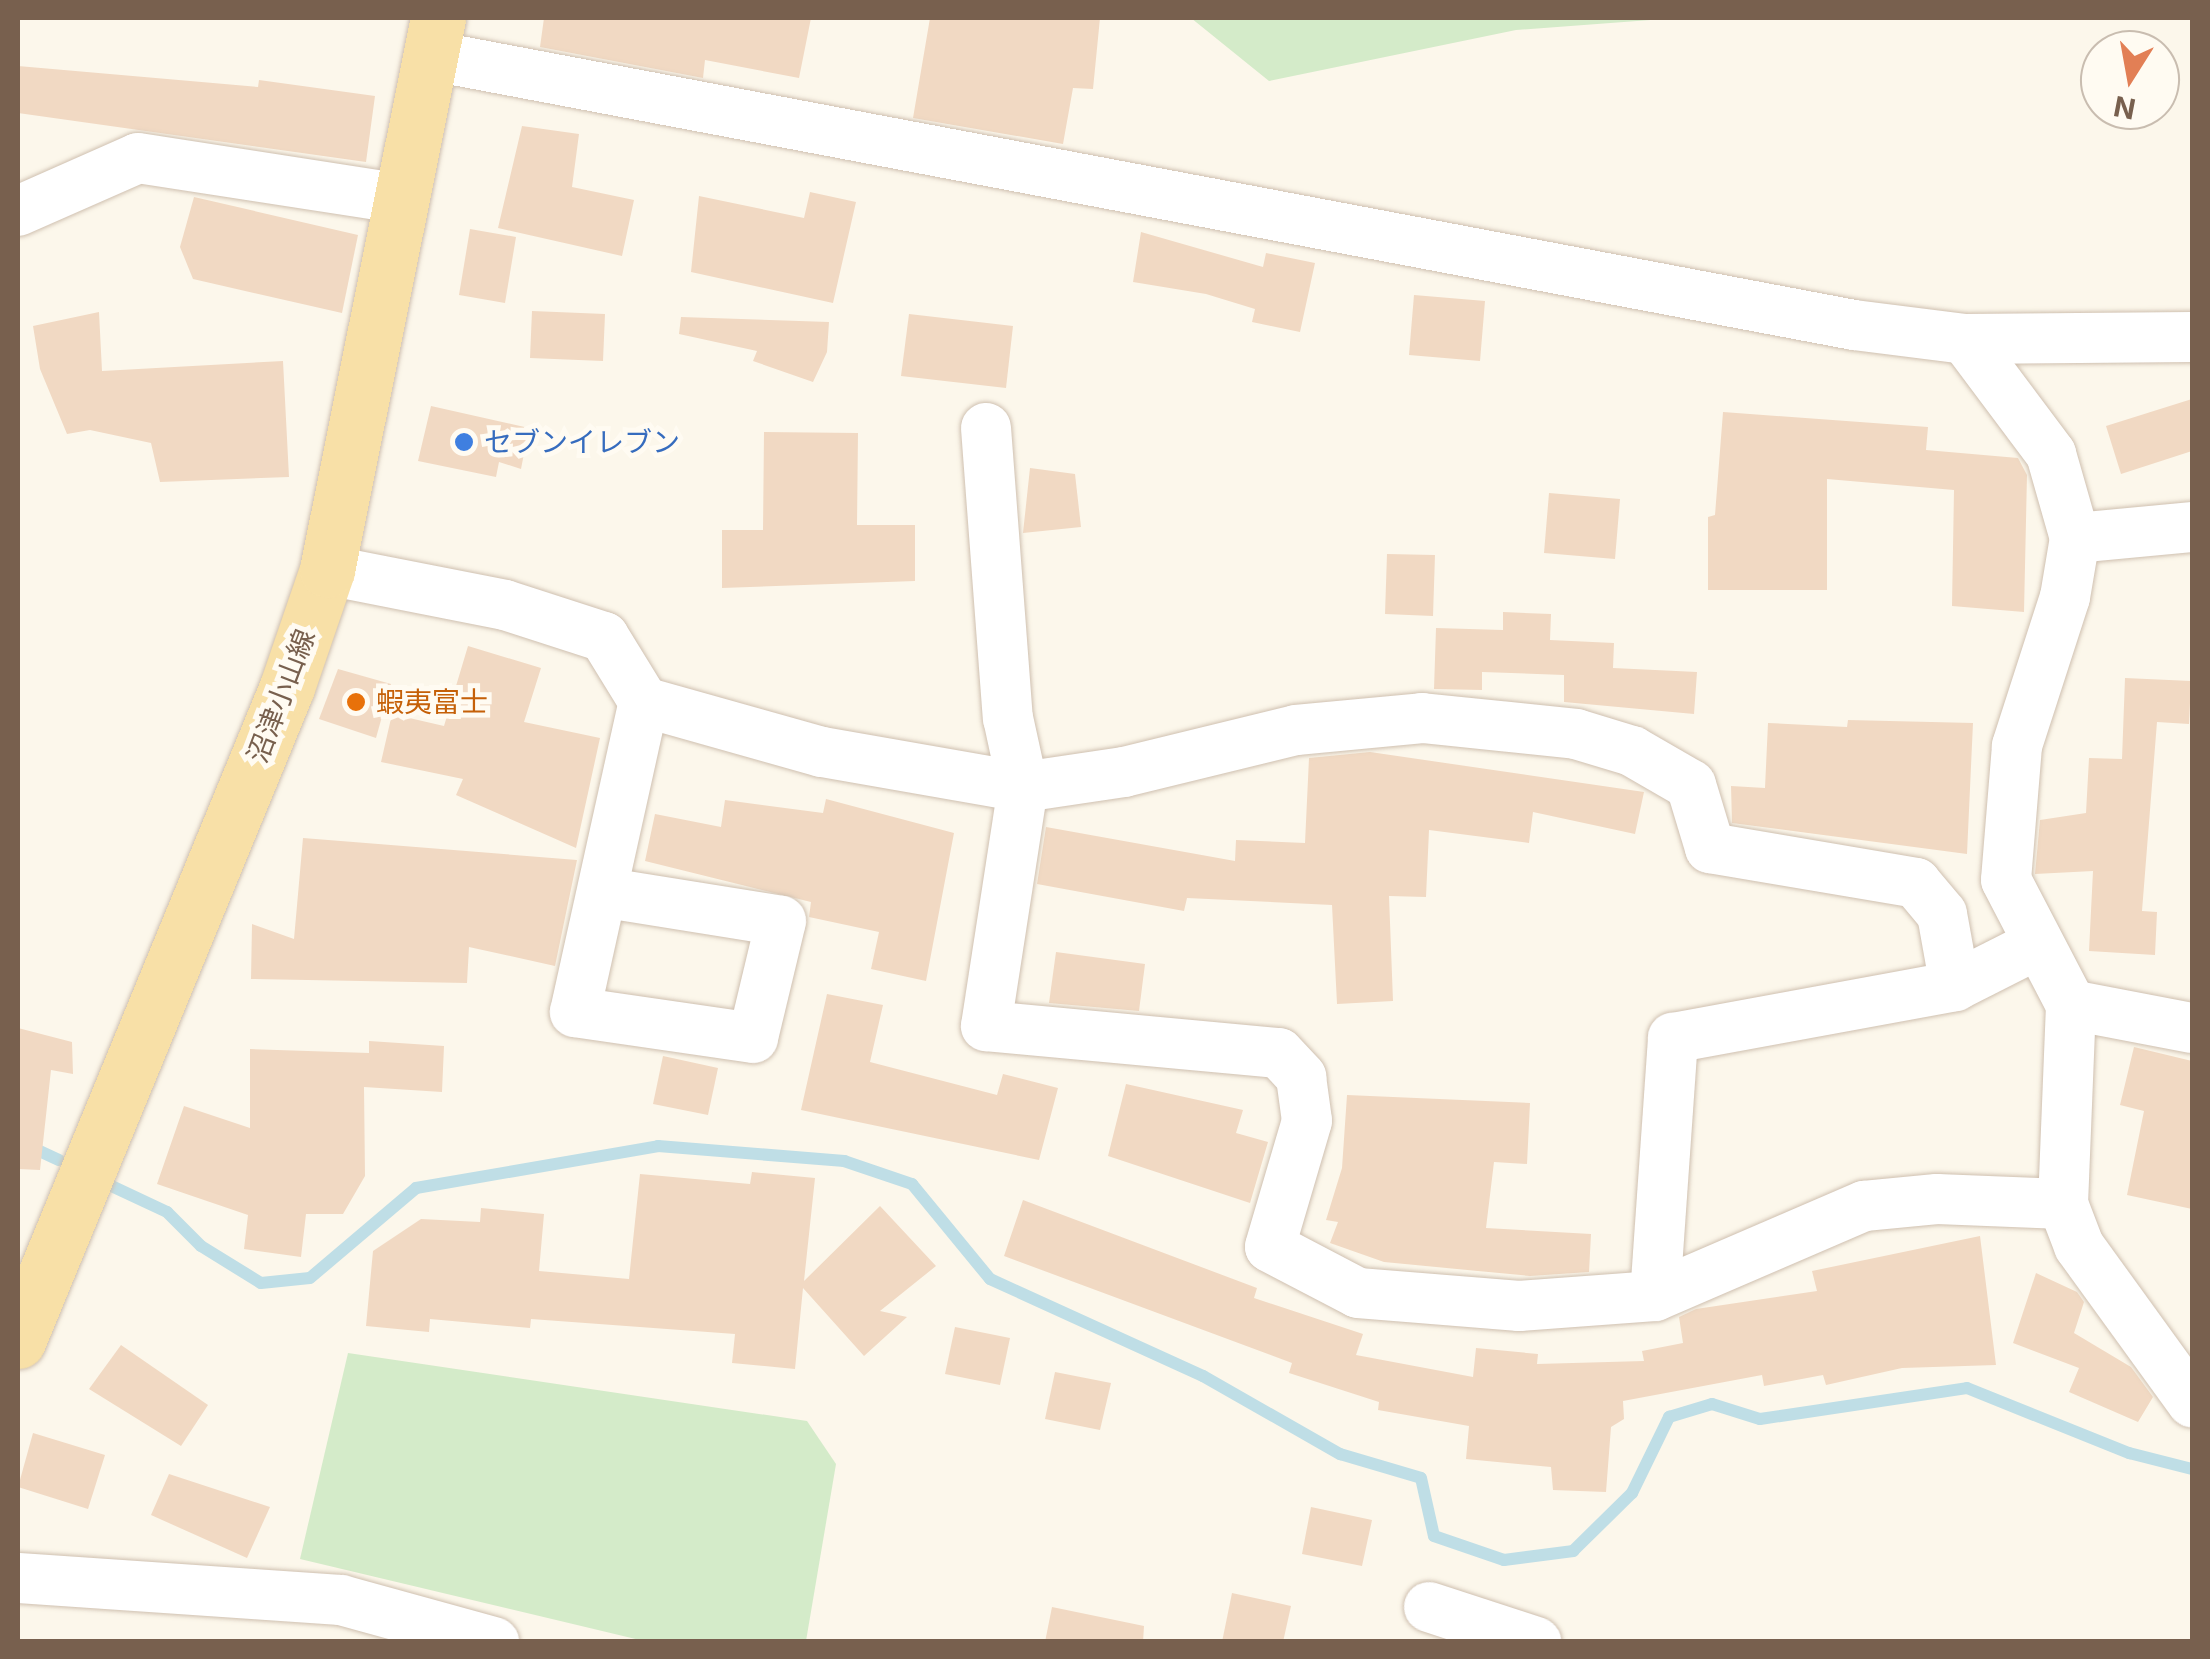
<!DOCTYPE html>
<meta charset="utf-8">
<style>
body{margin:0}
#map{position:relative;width:2210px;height:1659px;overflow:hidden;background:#fcf7eb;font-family:Inter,"Noto Sans JP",sans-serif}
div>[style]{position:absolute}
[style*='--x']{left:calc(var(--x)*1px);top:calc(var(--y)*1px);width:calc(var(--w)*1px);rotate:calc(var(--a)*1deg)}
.green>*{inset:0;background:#d4ebc9}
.stream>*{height:12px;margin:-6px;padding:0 6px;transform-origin:6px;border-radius:6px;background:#bfdee6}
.building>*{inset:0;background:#f1d9c3}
.roads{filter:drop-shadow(0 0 2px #cfc0b0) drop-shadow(0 0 2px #cfc0b0)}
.minor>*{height:50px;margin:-25px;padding:0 25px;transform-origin:25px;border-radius:25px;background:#fff}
.major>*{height:55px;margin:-27.5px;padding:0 27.5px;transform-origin:27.5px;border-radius:27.5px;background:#f8e0a7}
.dots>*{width:28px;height:28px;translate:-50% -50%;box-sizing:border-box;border:5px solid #fffbf2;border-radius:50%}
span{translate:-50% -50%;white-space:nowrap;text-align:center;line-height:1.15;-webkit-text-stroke:10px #fffbf2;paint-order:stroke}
.shop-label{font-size:28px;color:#366cbe}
.left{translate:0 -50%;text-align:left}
.street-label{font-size:28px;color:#78604e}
.food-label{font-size:28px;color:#c56008}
.frame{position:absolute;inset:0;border:20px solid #78604e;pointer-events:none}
.north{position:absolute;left:2080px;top:30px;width:100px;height:100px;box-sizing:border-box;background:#fffbf2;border:2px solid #c9bdb0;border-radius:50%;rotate:191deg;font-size:28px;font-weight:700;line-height:40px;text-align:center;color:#78604e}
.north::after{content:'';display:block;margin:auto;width:35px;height:45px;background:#e27f55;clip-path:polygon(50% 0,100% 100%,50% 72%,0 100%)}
</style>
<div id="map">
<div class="green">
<i style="clip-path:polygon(1191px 18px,1190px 18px,1677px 18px,1516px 30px,1269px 81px)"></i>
<i style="clip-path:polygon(348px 1353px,807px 1421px,836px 1464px,806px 1641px,644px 1641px,300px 1559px)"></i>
</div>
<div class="stream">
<i style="--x:18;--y:1141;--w:45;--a:24.9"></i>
<i style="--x:103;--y:1182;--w:71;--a:25.1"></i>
<i style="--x:167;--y:1212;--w:48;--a:45"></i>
<i style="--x:201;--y:1246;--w:70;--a:31.7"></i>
<i style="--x:261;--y:1283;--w:49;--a:-5.8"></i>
<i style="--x:310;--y:1278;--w:139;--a:-40.3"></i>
<i style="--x:416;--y:1188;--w:246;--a:-9.8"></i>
<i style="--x:658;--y:1146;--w:187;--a:4.6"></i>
<i style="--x:844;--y:1161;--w:72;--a:18.7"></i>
<i style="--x:912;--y:1184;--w:123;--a:50.6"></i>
<i style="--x:990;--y:1279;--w:234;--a:24.5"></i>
<i style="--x:1203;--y:1376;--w:158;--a:29.7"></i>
<i style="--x:1340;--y:1454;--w:84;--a:16.5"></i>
<i style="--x:1421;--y:1478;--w:59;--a:77.4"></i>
<i style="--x:1434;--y:1536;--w:74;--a:18.9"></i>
<i style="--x:1504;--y:1560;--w:70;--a:-7.4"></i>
<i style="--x:1573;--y:1551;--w:83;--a:-44.5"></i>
<i style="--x:1632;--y:1493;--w:85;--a:-64"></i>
<i style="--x:1669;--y:1417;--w:45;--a:-16.8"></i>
<i style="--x:1712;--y:1404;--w:50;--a:17.4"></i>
<i style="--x:1760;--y:1419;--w:209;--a:-8.5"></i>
<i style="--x:1967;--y:1388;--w:175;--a:21.9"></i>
<i style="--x:2129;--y:1453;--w:65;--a:14.3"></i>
</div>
<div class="building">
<i style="clip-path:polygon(544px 18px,811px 18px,799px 78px,705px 60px,703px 78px,540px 47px)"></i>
<i style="clip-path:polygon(930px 18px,1100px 18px,1093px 89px,1073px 88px,1063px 144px,913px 118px)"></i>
<i style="clip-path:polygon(18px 66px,258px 87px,259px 80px,375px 96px,366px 162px,18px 113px)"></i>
<i style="clip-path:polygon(522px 126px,579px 134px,572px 187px,634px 200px,622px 256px,498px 228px)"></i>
<i style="clip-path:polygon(810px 192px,856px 202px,833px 303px,691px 272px,699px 196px,804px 218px)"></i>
<i style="clip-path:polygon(194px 197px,358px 235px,342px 313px,193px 279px,180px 247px)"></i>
<i style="clip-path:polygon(470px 229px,516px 237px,505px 303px,459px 295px)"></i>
<i style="clip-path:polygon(1141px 232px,1263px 267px,1266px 253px,1315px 263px,1300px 332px,1252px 322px,1255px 309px,1206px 294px,1133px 282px)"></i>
<i style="clip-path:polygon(1414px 295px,1485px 301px,1480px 361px,1409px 355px)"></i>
<i style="clip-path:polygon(532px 311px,605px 314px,603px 361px,530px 358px)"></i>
<i style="clip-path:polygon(99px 312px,102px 371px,283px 361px,289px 477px,160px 482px,151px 443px,90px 430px,67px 434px,40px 369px,33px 326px)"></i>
<i style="clip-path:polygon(909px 314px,1013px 326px,1006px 388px,901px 376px)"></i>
<i style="clip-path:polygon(681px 317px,829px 322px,827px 352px,813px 382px,753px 361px,757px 351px,679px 334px)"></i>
<i style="clip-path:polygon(2192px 399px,2192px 451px,2121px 474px,2106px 426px)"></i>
<i style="clip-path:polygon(431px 406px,529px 428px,521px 469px,499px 462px,496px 477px,418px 461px)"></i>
<i style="clip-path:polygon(1723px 412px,1928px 427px,1926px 450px,2018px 458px,2027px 475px,2024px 612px,1952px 606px,1954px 490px,1827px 479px,1827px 590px,1708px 590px,1708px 517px,1715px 515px)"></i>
<i style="clip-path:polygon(764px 432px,858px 433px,857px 525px,915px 525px,915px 581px,722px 588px,722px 530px,763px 530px)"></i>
<i style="clip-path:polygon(1030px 468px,1075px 474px,1081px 527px,1023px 533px)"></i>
<i style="clip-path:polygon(1549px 493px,1620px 499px,1615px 559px,1544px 553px)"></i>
<i style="clip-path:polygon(1387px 554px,1435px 555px,1433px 616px,1385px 614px)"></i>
<i style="clip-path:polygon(1503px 612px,1551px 614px,1550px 640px,1614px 643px,1613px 668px,1697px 672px,1694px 714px,1564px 702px,1564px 675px,1482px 672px,1482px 690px,1434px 689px,1436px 628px,1503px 630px)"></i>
<i style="clip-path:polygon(468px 646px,541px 668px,524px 722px,600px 738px,576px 848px,456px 795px,463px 779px,381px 762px,392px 714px,444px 726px)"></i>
<i style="clip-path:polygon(338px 669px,391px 684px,376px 738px,319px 719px)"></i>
<i style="clip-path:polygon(2125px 678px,2191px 681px,2189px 724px,2157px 722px,2142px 911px,2157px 912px,2155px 955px,2089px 951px,2093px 871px,2035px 874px,2040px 820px,2086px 813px,2089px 758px,2122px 759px)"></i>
<i style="clip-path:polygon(1848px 720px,1973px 723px,1967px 854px,1732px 823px,1731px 786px,1765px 788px,1768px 723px,1847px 727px)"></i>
<i style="clip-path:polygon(1370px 752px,1644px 792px,1635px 834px,1533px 812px,1529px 843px,1429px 830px,1426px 897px,1389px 896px,1393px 1001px,1337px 1004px,1332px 905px,1187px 898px,1184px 911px,1037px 884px,1046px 827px,1235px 861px,1236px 840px,1305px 843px,1309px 758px)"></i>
<i style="clip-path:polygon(826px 799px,954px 833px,926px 981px,871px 969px,879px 932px,809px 917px,811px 902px,645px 861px,655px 814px,721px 827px,725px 800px,823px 813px)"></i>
<i style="clip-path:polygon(303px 838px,577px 860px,555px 966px,469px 947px,467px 983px,251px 979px,252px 924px,294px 939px)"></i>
<i style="clip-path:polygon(1056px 952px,1145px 964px,1139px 1011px,1049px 1003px)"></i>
<i style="clip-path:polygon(827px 994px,883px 1005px,870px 1062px,997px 1095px,1003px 1074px,1058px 1088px,1039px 1160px,801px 1110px)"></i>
<i style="clip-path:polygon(18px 1028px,72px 1042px,73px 1074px,51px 1070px,40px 1170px,18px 1169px)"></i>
<i style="clip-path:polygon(369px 1041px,444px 1046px,442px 1092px,364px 1087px,365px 1176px,343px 1214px,306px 1214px,301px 1257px,244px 1249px,248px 1215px,157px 1184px,184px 1106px,250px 1128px,250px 1049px,369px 1053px)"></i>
<i style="clip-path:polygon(2134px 1047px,2192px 1061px,2192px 1209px,2127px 1195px,2144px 1111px,2120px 1105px)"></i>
<i style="clip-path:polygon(663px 1056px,718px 1068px,708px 1115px,653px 1104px)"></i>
<i style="clip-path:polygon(1126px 1084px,1243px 1110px,1236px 1133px,1268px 1142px,1250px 1203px,1108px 1156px)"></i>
<i style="clip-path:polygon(1347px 1095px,1530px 1103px,1527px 1164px,1494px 1162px,1486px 1228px,1591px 1234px,1589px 1272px,1530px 1276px,1384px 1262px,1330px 1243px,1338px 1222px,1326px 1220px,1342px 1168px)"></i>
<i style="clip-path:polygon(752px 1172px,815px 1178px,804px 1281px,880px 1206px,936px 1266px,880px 1311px,907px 1317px,864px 1356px,803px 1288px,795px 1369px,732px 1363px,735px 1334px,531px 1319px,530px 1328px,430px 1319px,429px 1332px,366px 1326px,373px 1251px,421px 1219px,480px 1222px,481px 1208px,544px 1214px,539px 1271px,629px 1279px,640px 1174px,750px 1184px)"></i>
<i style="clip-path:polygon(1023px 1200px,1257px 1288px,1254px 1298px,1363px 1334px,1356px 1355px,1473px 1377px,1476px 1348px,1538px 1354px,1537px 1364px,1644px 1361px,1642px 1351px,1683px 1343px,1679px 1317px,1696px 1309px,1817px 1291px,1812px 1271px,1980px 1236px,1996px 1365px,1902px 1368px,1826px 1385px,1823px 1375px,1764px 1386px,1762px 1375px,1623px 1401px,1624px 1419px,1611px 1427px,1606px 1492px,1553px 1490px,1551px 1467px,1466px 1459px,1469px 1426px,1378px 1410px,1379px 1402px,1289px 1373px,1292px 1363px,1004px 1256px)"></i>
<i style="clip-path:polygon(2036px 1273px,2077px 1292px,2084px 1302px,2074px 1333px,2131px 1367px,2153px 1397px,2138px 1422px,2069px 1392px,2079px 1368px,2013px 1343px)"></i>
<i style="clip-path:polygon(955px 1327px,1010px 1338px,1000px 1385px,945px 1374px)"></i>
<i style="clip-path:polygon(121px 1345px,208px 1405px,181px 1446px,89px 1389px)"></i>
<i style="clip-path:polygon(1055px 1372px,1111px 1383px,1100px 1430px,1045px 1419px)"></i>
<i style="clip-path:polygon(33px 1433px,105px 1455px,88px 1509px,18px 1487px)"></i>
<i style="clip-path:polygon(169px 1474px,270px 1507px,247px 1558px,151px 1515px)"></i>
<i style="clip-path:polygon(1311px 1507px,1372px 1520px,1362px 1566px,1302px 1554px)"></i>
<i style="clip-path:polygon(1232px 1593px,1291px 1606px,1283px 1642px,1222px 1642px)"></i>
<i style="clip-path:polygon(1052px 1607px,1144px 1626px,1143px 1642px,1045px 1642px)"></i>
</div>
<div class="roads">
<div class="minor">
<i style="--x:433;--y:56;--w:1446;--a:10.72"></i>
<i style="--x:1854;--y:325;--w:112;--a:7.2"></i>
<i style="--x:1965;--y:339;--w:227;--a:-0.5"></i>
<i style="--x:18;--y:211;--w:131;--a:-23.8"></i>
<i style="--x:138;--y:158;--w:269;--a:8.8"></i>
<i style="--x:1965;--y:339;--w:144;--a:53.2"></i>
<i style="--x:2051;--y:454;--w:87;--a:74.1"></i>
<i style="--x:2075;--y:538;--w:60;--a:99.6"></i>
<i style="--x:2065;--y:597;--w:157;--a:107.9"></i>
<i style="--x:2017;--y:746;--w:134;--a:94.7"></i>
<i style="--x:2006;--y:880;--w:141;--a:62.5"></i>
<i style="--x:2071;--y:1005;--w:199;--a:92.3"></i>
<i style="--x:2063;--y:1204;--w:45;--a:69.1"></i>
<i style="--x:2079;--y:1246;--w:193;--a:54.1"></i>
<i style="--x:986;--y:428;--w:291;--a:85.7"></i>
<i style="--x:1008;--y:718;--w:71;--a:77.7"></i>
<i style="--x:1023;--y:787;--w:102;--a:-8.4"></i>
<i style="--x:1124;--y:772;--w:177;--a:-13.7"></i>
<i style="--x:1296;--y:730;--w:127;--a:-5.4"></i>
<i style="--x:1422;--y:718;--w:155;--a:5.9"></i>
<i style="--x:1576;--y:734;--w:59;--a:16.9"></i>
<i style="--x:1632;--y:751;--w:68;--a:30"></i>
<i style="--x:1691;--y:785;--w:66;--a:73.2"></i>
<i style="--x:1710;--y:848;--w:209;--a:9.6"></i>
<i style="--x:1916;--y:883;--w:40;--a:50"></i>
<i style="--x:1942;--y:914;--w:73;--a:79.8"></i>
<i style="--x:2075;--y:538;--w:118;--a:-5.4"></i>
<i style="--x:327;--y:570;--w:181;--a:11.1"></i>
<i style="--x:505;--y:605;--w:104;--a:17.9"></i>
<i style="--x:604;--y:637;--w:76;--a:58.4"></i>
<i style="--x:644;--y:702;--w:185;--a:15.7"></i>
<i style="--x:822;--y:752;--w:204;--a:9.9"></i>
<i style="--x:1023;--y:787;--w:242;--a:98.8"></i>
<i style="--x:986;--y:1026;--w:294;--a:5.3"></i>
<i style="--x:1279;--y:1053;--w:33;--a:47"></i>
<i style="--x:1301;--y:1077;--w:44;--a:82.2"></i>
<i style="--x:1307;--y:1121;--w:131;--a:106.4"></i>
<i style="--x:1270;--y:1247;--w:99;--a:27.6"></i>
<i style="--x:1358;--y:1293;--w:162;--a:4.6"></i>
<i style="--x:1519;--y:1306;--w:136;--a:-4.2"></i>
<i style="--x:1655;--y:1296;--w:228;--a:-23.3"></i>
<i style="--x:1864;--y:1206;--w:73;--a:-5.5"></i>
<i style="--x:1937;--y:1199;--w:126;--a:2.3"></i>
<i style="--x:607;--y:893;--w:176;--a:9.1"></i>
<i style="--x:781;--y:921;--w:120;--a:103.5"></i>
<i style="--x:753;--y:1038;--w:180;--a:-171.7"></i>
<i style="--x:575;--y:1012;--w:318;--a:-77.5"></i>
<i style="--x:2071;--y:1005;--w:123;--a:10.8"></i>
<i style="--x:1655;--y:1296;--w:259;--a:-86"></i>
<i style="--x:1673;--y:1038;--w:287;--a:-10.4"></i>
<i style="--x:1955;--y:986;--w:89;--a:-26.9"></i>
<i style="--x:18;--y:1578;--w:324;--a:3.9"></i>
<i style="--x:341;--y:1600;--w:159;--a:15.4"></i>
<i style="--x:1429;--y:1607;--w:113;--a:18.1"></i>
</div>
<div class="major">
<i style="--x:18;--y:1341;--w:707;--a:-67.64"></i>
<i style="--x:287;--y:687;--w:124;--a:-71.1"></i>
<i style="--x:327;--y:570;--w:563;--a:-78.63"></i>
</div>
</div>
<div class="dots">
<i style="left:464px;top:442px;background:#3f7fe0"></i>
<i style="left:356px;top:702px;background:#e8710a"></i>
</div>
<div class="shop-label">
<span class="left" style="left:484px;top:442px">セブンイレブン</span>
</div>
<div class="street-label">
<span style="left:281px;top:696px;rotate:-69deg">沼津小山線</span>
</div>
<div class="food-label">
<span class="left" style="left:376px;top:702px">蝦夷富士</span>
</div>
<div class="frame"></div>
<div class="north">N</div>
</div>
